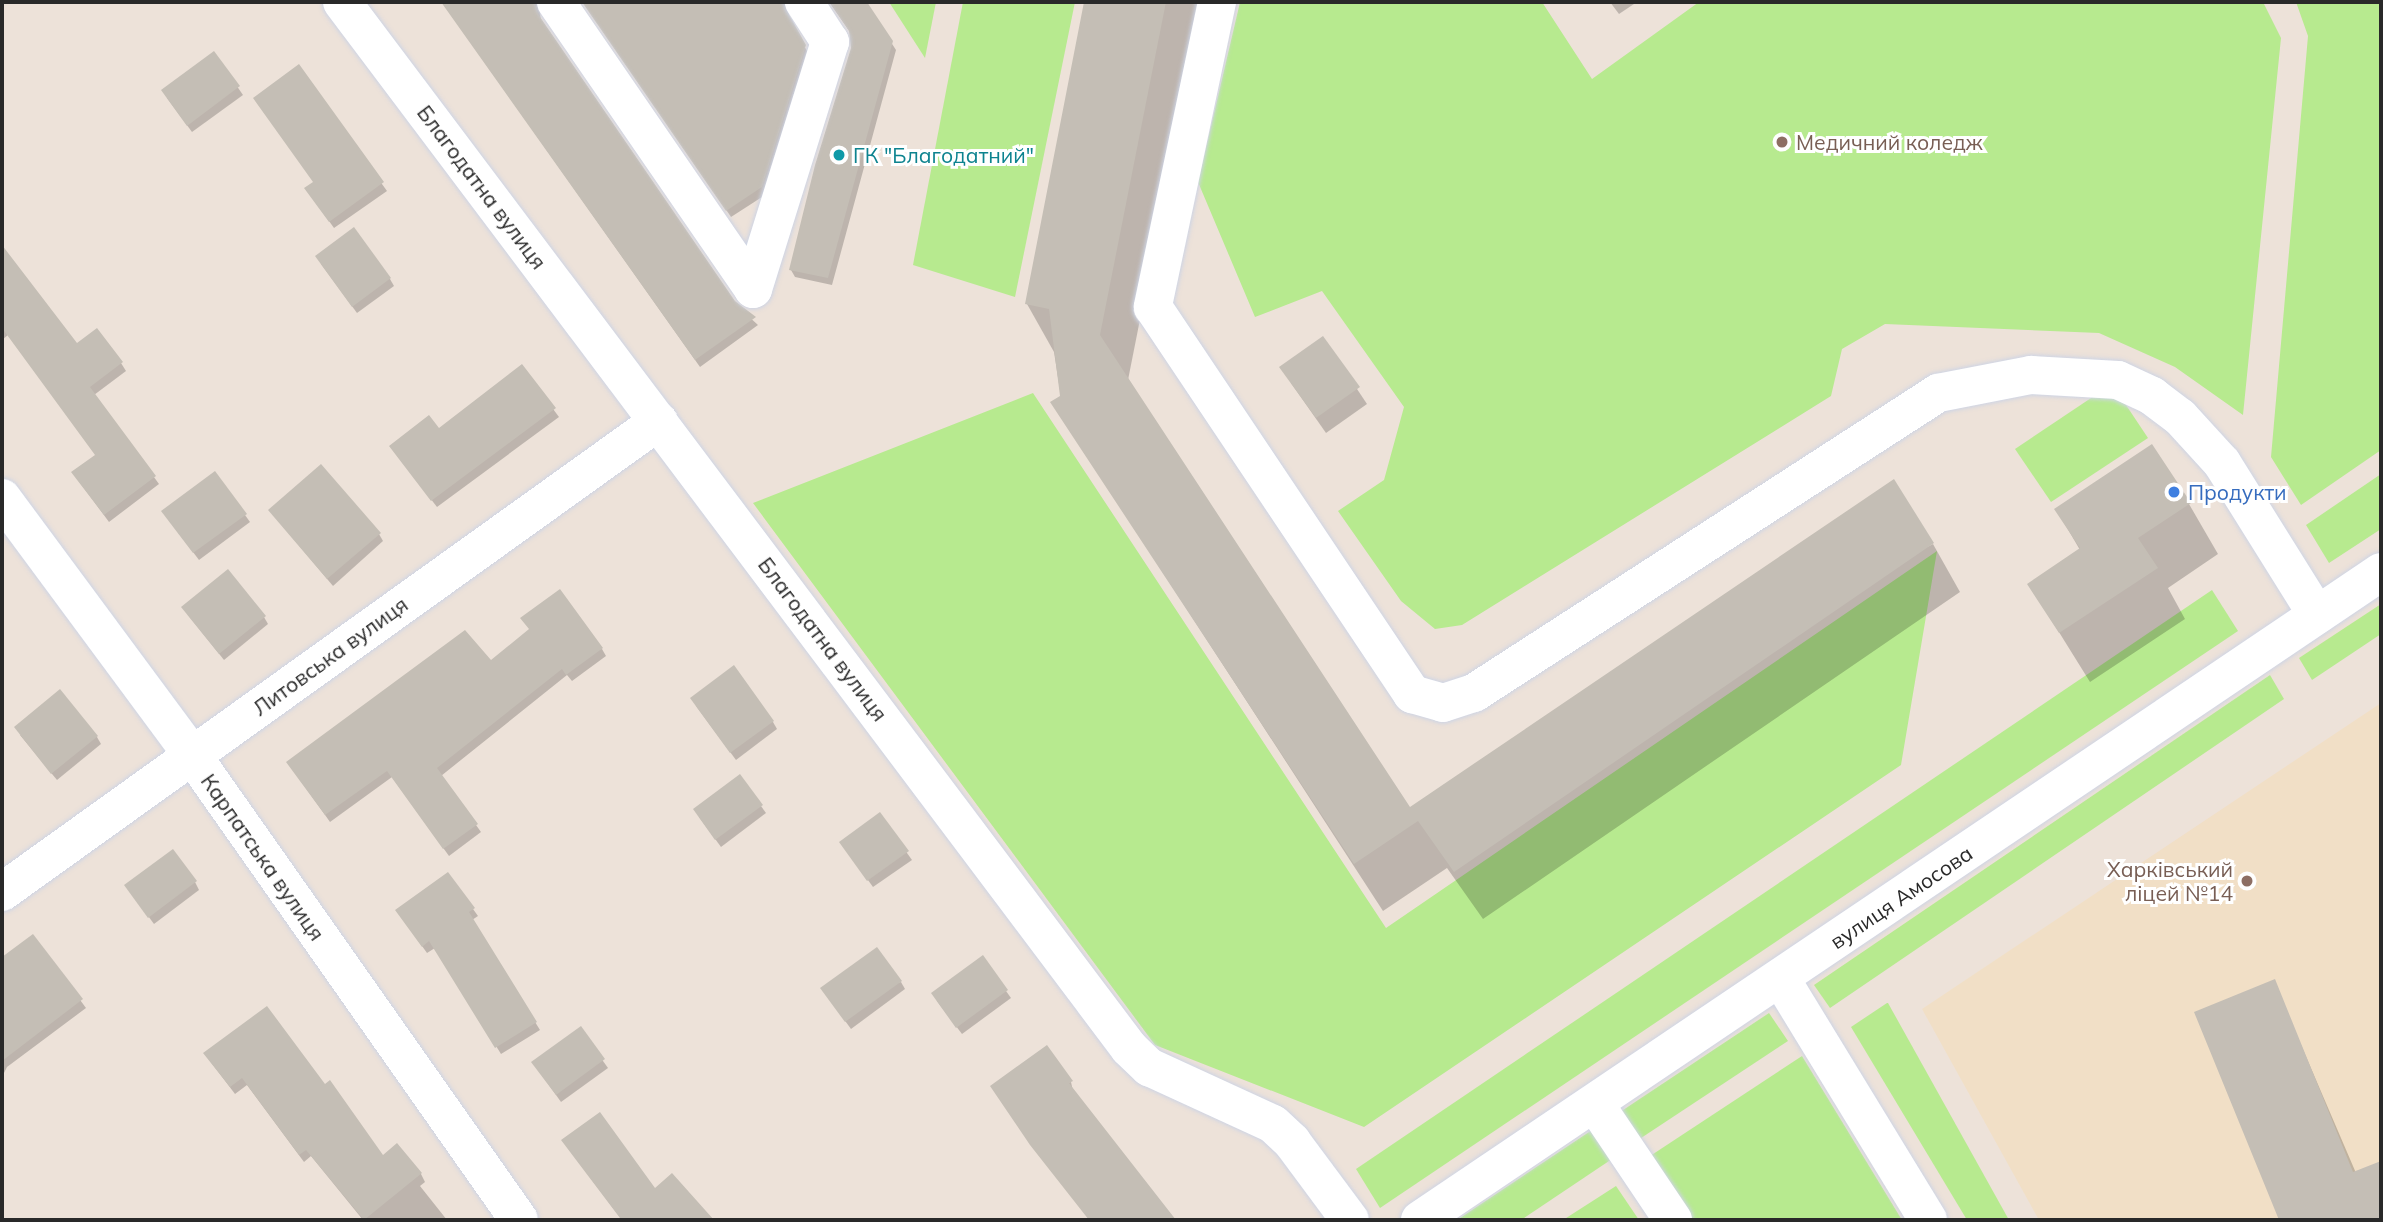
<!DOCTYPE html>
<meta charset="utf-8">
<style>
body{margin:0}
#map{position:relative;width:2383px;height:1222px;overflow:hidden;background:#ede2d9;font-family:Mulish,sans-serif}
div>[style]{position:absolute}
[style*='--x']{left:calc(var(--x)*1px);top:calc(var(--y)*1px);width:calc(var(--w)*1px);rotate:calc(var(--a)*1deg)}
.education>*{inset:0;background:#f1dfc6}
.green>*{inset:0;background:#b7ea8f}
.shadow>*{inset:0;background:#0003}
.building>*{inset:0;background:#c4beb5}
.roads{filter:drop-shadow(0 0 2px #ced4e4) drop-shadow(0 0 2px #ced4e4)}
.minor>*{height:38px;margin:-19px;padding:0 19px;transform-origin:19px;border-radius:19px;background:#fff}
.dots>*{width:19px;height:19px;translate:-50% -50%;box-sizing:border-box;border:4px solid #fff;border-radius:50%}
span{translate:-50% -50%;white-space:nowrap;text-align:center;line-height:1.15;-webkit-text-stroke:6px #fff;paint-order:stroke}
.education-label{font-size:21px;color:#785e54}
.left{translate:0 -50%;text-align:left}
.right{translate:-100% -50%;text-align:right}
.culture-label{font-size:21px;color:#0d838f}
.street-label{font-size:21px;color:#292929}
.shop-label{font-size:21px;color:#366cbe}
.frame{position:absolute;inset:0;border:4px solid #292929;pointer-events:none}
</style>
<div id="map">
<div class="education">
<i style="clip-path:polygon(2381px 703px,2381px 1220px,2039px 1220px,1922px 1009px)"></i>
</div>
<div class="green">
<i style="clip-path:polygon(889px 2px,936px 2px,925px 58px)"></i>
<i style="clip-path:polygon(963px 2px,1075px 2px,1015px 297px,913px 265px)"></i>
<i style="clip-path:polygon(1240px 2px,1542px 2px,1592px 79px,1699px 2px,2263px 2px,2281px 38px,2243px 415px,2175px 367px,2099px 333px,1885px 324px,1842px 349px,1831px 396px,1462px 625px,1435px 629px,1401px 601px,1338px 511px,1384px 480px,1404px 407px,1322px 291px,1255px 317px,1198px 182px)"></i>
<i style="clip-path:polygon(2296px 2px,2381px 2px,2381px 450px,2301px 505px,2271px 457px,2308px 36px)"></i>
<i style="clip-path:polygon(2112px 384px,2148px 438px,2051px 502px,2015px 449px)"></i>
<i style="clip-path:polygon(1033px 393px,1386px 928px,1937px 551px,1901px 765px,1364px 1127px,1155px 1045px,753px 503px)"></i>
<i style="clip-path:polygon(2381px 474px,2381px 529px,2329px 563px,2306px 525px)"></i>
<i style="clip-path:polygon(2212px 590px,2238px 631px,1380px 1208px,1356px 1169px)"></i>
<i style="clip-path:polygon(2381px 604px,2381px 634px,2312px 680px,2299px 658px)"></i>
<i style="clip-path:polygon(2270px 675px,2284px 699px,1830px 1008px,1814px 985px)"></i>
<i style="clip-path:polygon(1887px 1003px,1888px 1003px,2009px 1220px,1967px 1220px,1851px 1027px)"></i>
<i style="clip-path:polygon(1769px 1013px,1788px 1041px,1632px 1144px,1614px 1116px)"></i>
<i style="clip-path:polygon(1802px 1056px,1902px 1220px,1681px 1220px,1641px 1162px)"></i>
<i style="clip-path:polygon(1592px 1130px,1612px 1159px,1521px 1220px,1457px 1220px)"></i>
<i style="clip-path:polygon(1616px 1186px,1639px 1220px,1563px 1220px)"></i>
</div>
<div class="shadow">
<i style="clip-path:polygon(442px 2px,539px 2px,541px 22px,734px 303px,758px 325px,700px 367px)"></i>
<i style="clip-path:polygon(584px 2px,788px 2px,789px 22px,809px 54px,765px 195px,731px 217px)"></i>
<i style="clip-path:polygon(829px 2px,865px 2px,896px 50px,832px 285px,795px 277px,791px 270px,853px 48px,850px 32px)"></i>
<i style="clip-path:polygon(1086px 2px,1203px 2px,1128px 380px,1409px 810px,1933px 544px,1960px 592px,1483px 919px,1447px 868px,1383px 911px,1053px 403px,1061px 397px,1054px 352px,1027px 304px)"></i>
<i style="clip-path:polygon(1610px 2px,1637px 2px,1619px 14px)"></i>
<i style="clip-path:polygon(214px 53px,243px 95px,192px 132px,167px 98px)"></i>
<i style="clip-path:polygon(298px 67px,387px 191px,334px 228px,311px 196px,315px 183px)"></i>
<i style="clip-path:polygon(2px 257px,77px 345px,121px 363px,126px 371px,94px 395px,159px 484px,109px 522px,78px 480px,97px 456px,8px 335px,2px 340px)"></i>
<i style="clip-path:polygon(321px 264px,390px 279px,394px 286px,357px 313px)"></i>
<i style="clip-path:polygon(1323px 338px,1367px 404px,1326px 433px,1291px 383px)"></i>
<i style="clip-path:polygon(522px 367px,559px 417px,437px 507px,396px 454px,438px 430px)"></i>
<i style="clip-path:polygon(2189px 504px,2218px 554px,2168px 588px,2185px 619px,2090px 682px,2029px 584px,2080px 550px,2056px 509px)"></i>
<i style="clip-path:polygon(270px 511px,379px 534px,383px 541px,333px 586px)"></i>
<i style="clip-path:polygon(245px 515px,250px 522px,199px 560px,168px 519px)"></i>
<i style="clip-path:polygon(188px 615px,264px 617px,268px 624px,224px 660px)"></i>
<i style="clip-path:polygon(602px 649px,606px 656px,572px 681px,567px 675px,441px 776px,481px 832px,449px 856px,392px 777px,330px 822px,293px 770px,490px 662px)"></i>
<i style="clip-path:polygon(696px 706px,773px 722px,777px 729px,736px 760px)"></i>
<i style="clip-path:polygon(20px 735px,97px 737px,101px 744px,57px 780px)"></i>
<i style="clip-path:polygon(761px 806px,766px 813px,721px 847px,699px 817px)"></i>
<i style="clip-path:polygon(879px 814px,912px 860px,873px 887px,846px 850px)"></i>
<i style="clip-path:polygon(195px 882px,199px 890px,154px 924px,131px 893px)"></i>
<i style="clip-path:polygon(473px 909px,478px 916px,472px 920px,540px 1030px,501px 1054px,435px 948px,427px 953px,402px 918px)"></i>
<i style="clip-path:polygon(33px 936px,86px 1008px,7px 1067px,2px 1077px,2px 960px)"></i>
<i style="clip-path:polygon(901px 982px,905px 989px,851px 1029px,827px 996px)"></i>
<i style="clip-path:polygon(2274px 982px,2356px 1173px,2381px 1163px,2381px 1220px,2280px 1220px,2197px 1013px)"></i>
<i style="clip-path:polygon(1006px 991px,1011px 998px,962px 1034px,937px 1001px)"></i>
<i style="clip-path:polygon(580px 1029px,608px 1068px,561px 1102px,538px 1070px)"></i>
<i style="clip-path:polygon(210px 1061px,325px 1086px,382px 1157px,397px 1145px,421px 1174px,425px 1182px,420px 1186px,447px 1220px,363px 1220px,311px 1156px,304px 1162px,247px 1085px,235px 1094px)"></i>
<i style="clip-path:polygon(1071px 1082px,1073px 1091px,1173px 1220px,1091px 1220px,997px 1094px)"></i>
<i style="clip-path:polygon(568px 1148px,654px 1190px,672px 1175px,711px 1220px,622px 1220px)"></i>
</div>
<div class="building">
<i style="clip-path:polygon(441px 2px,534px 2px,538px 14px,735px 301px,756px 317px,695px 360px)"></i>
<i style="clip-path:polygon(582px 2px,782px 2px,806px 45px,762px 187px,726px 211px)"></i>
<i style="clip-path:polygon(830px 2px,867px 2px,893px 41px,828px 278px,789px 270px,815px 165px,851px 48px,849px 31px)"></i>
<i style="clip-path:polygon(1084px 2px,1166px 2px,1100px 335px,1410px 807px,1894px 479px,1934px 543px,1454px 872px,1418px 821px,1354px 864px,1050px 402px,1060px 396px,1049px 309px,1025px 304px)"></i>
<i style="clip-path:polygon(214px 51px,240px 86px,187px 126px,161px 90px)"></i>
<i style="clip-path:polygon(299px 64px,384px 182px,329px 222px,304px 188px,313px 182px,253px 98px)"></i>
<i style="clip-path:polygon(354px 227px,391px 278px,352px 307px,315px 256px)"></i>
<i style="clip-path:polygon(2px 245px,77px 343px,97px 328px,123px 362px,90px 387px,156px 476px,104px 515px,71px 472px,95px 455px,2px 328px)"></i>
<i style="clip-path:polygon(1323px 336px,1360px 387px,1316px 418px,1279px 367px)"></i>
<i style="clip-path:polygon(522px 364px,556px 408px,431px 501px,389px 446px,429px 415px,439px 428px)"></i>
<i style="clip-path:polygon(2152px 444px,2191px 503px,2138px 538px,2158px 568px,2059px 633px,2027px 584px,2080px 548px,2054px 509px)"></i>
<i style="clip-path:polygon(321px 464px,381px 533px,327px 579px,268px 510px)"></i>
<i style="clip-path:polygon(215px 471px,247px 514px,193px 553px,161px 511px)"></i>
<i style="clip-path:polygon(228px 569px,266px 616px,219px 654px,181px 607px)"></i>
<i style="clip-path:polygon(560px 589px,603px 648px,566px 675px,562px 669px,437px 768px,478px 824px,443px 849px,387px 771px,325px 815px,286px 762px,465px 630px,491px 660px,529px 629px,520px 618px)"></i>
<i style="clip-path:polygon(734px 665px,774px 721px,730px 753px,690px 698px)"></i>
<i style="clip-path:polygon(60px 689px,98px 736px,51px 774px,14px 727px)"></i>
<i style="clip-path:polygon(740px 774px,763px 805px,715px 840px,693px 809px)"></i>
<i style="clip-path:polygon(880px 812px,909px 851px,867px 881px,839px 842px)"></i>
<i style="clip-path:polygon(173px 849px,197px 881px,148px 918px,124px 885px)"></i>
<i style="clip-path:polygon(448px 872px,475px 908px,469px 912px,537px 1022px,495px 1048px,429px 941px,422px 947px,395px 910px)"></i>
<i style="clip-path:polygon(33px 934px,83px 999px,2px 1061px,2px 957px)"></i>
<i style="clip-path:polygon(877px 947px,902px 981px,845px 1022px,820px 988px)"></i>
<i style="clip-path:polygon(983px 955px,1008px 990px,956px 1028px,931px 993px)"></i>
<i style="clip-path:polygon(2275px 979px,2353px 1172px,2381px 1161px,2381px 1220px,2279px 1220px,2194px 1012px)"></i>
<i style="clip-path:polygon(267px 1006px,325px 1084px,330px 1080px,383px 1155px,397px 1143px,422px 1173px,364px 1220px,306px 1150px,299px 1155px,242px 1078px,230px 1087px,203px 1053px)"></i>
<i style="clip-path:polygon(581px 1026px,605px 1059px,556px 1095px,531px 1062px)"></i>
<i style="clip-path:polygon(1047px 1045px,1073px 1081px,1069px 1083px,1176px 1220px,1089px 1220px,1030px 1145px,990px 1086px)"></i>
<i style="clip-path:polygon(600px 1112px,655px 1188px,672px 1173px,714px 1220px,617px 1220px,620px 1218px,561px 1140px)"></i>
</div>
<div class="roads">
<div class="minor">
<i style="--x:342;--y:2;--w:1309;--a:53.04"></i>
<i style="--x:1129;--y:1048;--w:28;--a:44"></i>
<i style="--x:1149;--y:1067;--w:136;--a:24.7"></i>
<i style="--x:1273;--y:1124;--w:26;--a:43"></i>
<i style="--x:1292;--y:1142;--w:97;--a:53.4"></i>
<i style="--x:556;--y:2;--w:348;--a:55.5"></i>
<i style="--x:753;--y:289;--w:259;--a:-72.7"></i>
<i style="--x:830;--y:42;--w:48;--a:-123"></i>
<i style="--x:1217;--y:2;--w:312;--a:101.9"></i>
<i style="--x:1153;--y:307;--w:466;--a:56.2"></i>
<i style="--x:1412;--y:694;--w:32;--a:16"></i>
<i style="--x:1443;--y:703;--w:33;--a:-18"></i>
<i style="--x:1474;--y:693;--w:553;--a:-32.88"></i>
<i style="--x:1938;--y:393;--w:95;--a:-11"></i>
<i style="--x:2031;--y:375;--w:87;--a:3.3"></i>
<i style="--x:2118;--y:380;--w:38;--a:25"></i>
<i style="--x:2152;--y:396;--w:35;--a:37"></i>
<i style="--x:2180;--y:417;--w:62;--a:47.6"></i>
<i style="--x:2222;--y:463;--w:179;--a:58"></i>
<i style="--x:2;--y:498;--w:320;--a:53.5"></i>
<i style="--x:192;--y:755;--w:568;--a:54.88"></i>
<i style="--x:2;--y:892;--w:808;--a:-35.64"></i>
<i style="--x:1781;--y:979;--w:282;--a:58.6"></i>
<i style="--x:1595;--y:1104;--w:140;--a:56.1"></i>
<i style="--x:1420;--y:1220;--w:1159;--a:-33.99"></i>
</div>
</div>
<div class="dots">
<i style="left:1782px;top:142px;background:#8d6e63"></i>
<i style="left:839px;top:155px;background:#0f9aa8"></i>
<i style="left:2174px;top:492px;background:#3f7fe0"></i>
<i style="left:2247px;top:881px;background:#8d6e63"></i>
</div>
<div class="education-label">
<span class="left" style="left:1796px;top:142px">Медичний коледж</span>
<span class="right" style="left:2233px;top:881px">Харківський<br>ліцей №14</span>
</div>
<div class="culture-label">
<span class="left" style="left:853px;top:155px">ГК "Благодатний"</span>
</div>
<div class="street-label">
<span style="left:482px;top:187px;rotate:53deg">Благодатна вулиця</span>
<span style="left:823px;top:639px;rotate:53deg">Благодатна вулиця</span>
<span style="left:330px;top:656px;rotate:-36deg">Литовська вулиця</span>
<span style="left:263px;top:857px;rotate:55deg">Карпатська вулиця</span>
<span style="left:1901px;top:897px;rotate:-34deg">вулиця Амосова</span>
</div>
<div class="shop-label">
<span class="left" style="left:2188px;top:492px">Продукти</span>
</div>
<div class="frame"></div>
</div>
